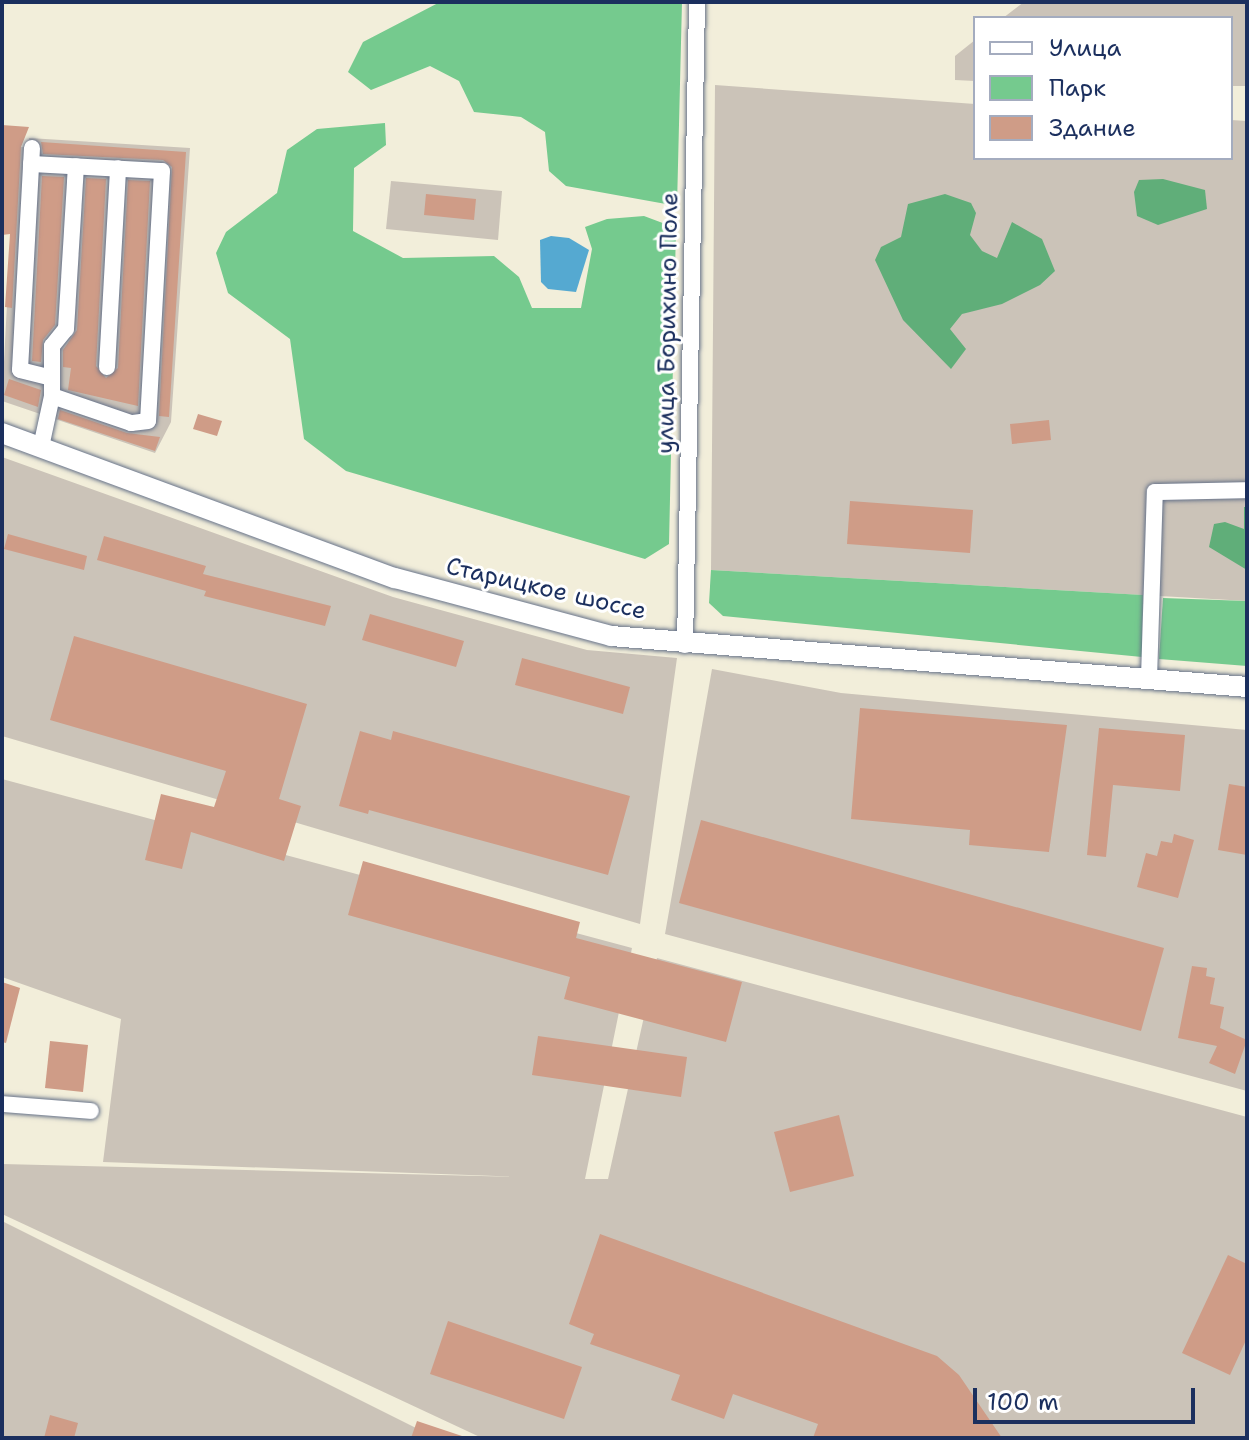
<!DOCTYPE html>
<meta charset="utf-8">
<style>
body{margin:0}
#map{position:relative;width:1249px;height:1440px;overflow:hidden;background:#f2eeda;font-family:"Shantell Sans",sans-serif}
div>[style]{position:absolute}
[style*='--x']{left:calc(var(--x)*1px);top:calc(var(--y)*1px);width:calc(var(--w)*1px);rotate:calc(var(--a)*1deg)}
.industrial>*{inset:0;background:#cbc3b8}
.green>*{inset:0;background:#75ca8e}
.forest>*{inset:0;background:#60ae79}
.water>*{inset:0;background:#55a9d1}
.building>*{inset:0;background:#cf9c87}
.roads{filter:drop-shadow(0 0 2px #667289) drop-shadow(0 0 2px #667289)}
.minor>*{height:16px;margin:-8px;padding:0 8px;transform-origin:8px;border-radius:8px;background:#fff}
.major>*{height:20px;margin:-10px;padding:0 10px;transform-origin:10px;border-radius:10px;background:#fff}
span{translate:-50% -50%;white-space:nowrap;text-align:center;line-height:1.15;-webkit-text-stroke:6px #fff;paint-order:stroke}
.street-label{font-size:24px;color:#1b2f5e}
.frame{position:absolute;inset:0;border:4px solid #1b2f5e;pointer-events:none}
.legend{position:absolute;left:973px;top:16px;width:260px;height:144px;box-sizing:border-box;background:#fff;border:2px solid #a4acbf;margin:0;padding:10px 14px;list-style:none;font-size:24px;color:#1b2f5e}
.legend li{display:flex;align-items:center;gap:16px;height:40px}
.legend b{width:40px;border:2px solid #a4acbf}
.scale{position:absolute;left:973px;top:1388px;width:222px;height:36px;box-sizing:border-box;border:4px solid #1b2f5e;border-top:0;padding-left:10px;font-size:24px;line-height:28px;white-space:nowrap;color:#1b2f5e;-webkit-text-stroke:6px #fff;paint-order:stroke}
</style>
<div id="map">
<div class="industrial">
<i style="clip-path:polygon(1024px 2px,1247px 2px,1247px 86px,1231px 86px,1231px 18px,1003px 18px)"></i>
<i style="clip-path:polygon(975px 40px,975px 81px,955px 80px,955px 56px)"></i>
<i style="clip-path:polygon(715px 85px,975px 104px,975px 158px,1231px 158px,1231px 120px,1247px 121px,1247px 601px,711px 570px)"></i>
<i style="clip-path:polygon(29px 138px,190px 148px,171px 422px,155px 453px,2px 401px,15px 147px,28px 147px)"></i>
<i style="clip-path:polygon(391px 181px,502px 191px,498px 240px,386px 229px)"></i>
<i style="clip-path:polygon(2px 457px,393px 597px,587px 650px,677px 658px,640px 924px,2px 736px)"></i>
<i style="clip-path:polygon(712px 669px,841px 693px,1247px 730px,1247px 1091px,665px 934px)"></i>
<i style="clip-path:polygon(2px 779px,632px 948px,585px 1179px,608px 1179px,657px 958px,1247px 1117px,1247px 1438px,482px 1438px,2px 1214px,2px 1164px,525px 1177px,103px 1162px,121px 1019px,2px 977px)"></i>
<i style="clip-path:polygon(2px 1221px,436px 1438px,2px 1438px)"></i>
</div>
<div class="green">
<i style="clip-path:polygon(440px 2px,682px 2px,677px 206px,566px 186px,549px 171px,545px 132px,521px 117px,474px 112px,459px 81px,430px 66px,371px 90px,348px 72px,363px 42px)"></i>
<i style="clip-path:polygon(385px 123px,386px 145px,354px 168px,353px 231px,403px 258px,494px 256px,519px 277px,532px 308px,581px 308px,592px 249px,585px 227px,607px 219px,644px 216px,676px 228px,669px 544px,645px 559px,346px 471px,304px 439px,290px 339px,228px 293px,216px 253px,226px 232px,277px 193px,287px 150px,317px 129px)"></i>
<i style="clip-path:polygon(711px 570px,1143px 595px,1142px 657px,723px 616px,709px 603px)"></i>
<i style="clip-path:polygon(1163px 598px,1247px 601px,1247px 666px,1159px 659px)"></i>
</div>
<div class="forest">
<i style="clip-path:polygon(1163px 179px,1205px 190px,1207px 209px,1158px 225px,1137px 216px,1134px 192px,1139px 180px)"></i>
<i style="clip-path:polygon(945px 194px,971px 203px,976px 213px,970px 235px,982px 251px,997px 258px,1012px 222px,1042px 239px,1055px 271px,1040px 285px,1002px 304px,962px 314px,950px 329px,966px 349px,951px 369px,903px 320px,875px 260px,881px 247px,901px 237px,908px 204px)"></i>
<i style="clip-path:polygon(1244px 507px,1247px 507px,1247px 570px,1209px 547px,1214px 524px,1225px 522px,1244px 529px)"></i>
</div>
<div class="water">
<i style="clip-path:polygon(551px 236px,569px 238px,589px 250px,576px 292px,548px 289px,541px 282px,540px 240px)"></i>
</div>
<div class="building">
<i style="clip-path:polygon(2px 125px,29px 127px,21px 147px,12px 308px,5px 307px,10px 234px,2px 235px)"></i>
<i style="clip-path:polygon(41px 142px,186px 152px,169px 417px,159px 416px,172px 167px,163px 160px,43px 154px)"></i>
<i style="clip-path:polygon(42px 176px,64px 177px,55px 325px,43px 340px,41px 362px,32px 361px)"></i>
<i style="clip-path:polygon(86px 178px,106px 179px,96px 366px,106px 378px,118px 368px,128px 180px,150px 181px,138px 406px,68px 390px,71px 368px,63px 367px,63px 350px,77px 330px)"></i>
<i style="clip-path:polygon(426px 194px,476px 199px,474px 220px,424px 215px)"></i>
<i style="clip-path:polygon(9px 379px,41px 390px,38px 407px,4px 395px)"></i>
<i style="clip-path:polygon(60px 410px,127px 433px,160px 437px,155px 451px,58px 419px)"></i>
<i style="clip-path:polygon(198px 414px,222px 421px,217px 436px,193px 429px)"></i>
<i style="clip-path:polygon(1049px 420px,1051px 440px,1012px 444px,1010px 424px)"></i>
<i style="clip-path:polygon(850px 501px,973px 510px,970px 553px,847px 544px)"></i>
<i style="clip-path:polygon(8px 534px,87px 556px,84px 570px,4px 549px)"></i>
<i style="clip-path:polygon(104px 536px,206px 566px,203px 574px,331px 606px,325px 626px,204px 596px,206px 591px,97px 560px)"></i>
<i style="clip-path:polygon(370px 614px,464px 641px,456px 667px,362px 640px)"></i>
<i style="clip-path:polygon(74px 636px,307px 704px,279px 799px,301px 806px,284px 861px,191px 832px,182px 869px,145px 860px,161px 794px,214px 807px,226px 771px,50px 720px)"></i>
<i style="clip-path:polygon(522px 658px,630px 687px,623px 714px,515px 685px)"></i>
<i style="clip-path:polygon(860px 708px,1067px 725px,1049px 852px,969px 845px,970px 830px,851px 819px)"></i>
<i style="clip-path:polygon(1099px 728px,1185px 735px,1180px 791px,1113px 785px,1106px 857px,1087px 855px)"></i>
<i style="clip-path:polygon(360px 731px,391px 740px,393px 731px,630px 796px,608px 875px,369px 810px,368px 814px,339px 806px)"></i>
<i style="clip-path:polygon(1229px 784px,1247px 787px,1247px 855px,1218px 850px)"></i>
<i style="clip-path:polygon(701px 820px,1164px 948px,1141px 1031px,679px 903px)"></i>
<i style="clip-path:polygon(1174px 834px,1194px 840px,1178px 898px,1137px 887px,1146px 853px,1157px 856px,1161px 841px,1172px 843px)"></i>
<i style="clip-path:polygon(363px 861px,580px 922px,576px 938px,742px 982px,726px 1042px,564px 999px,570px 977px,348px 915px)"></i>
<i style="clip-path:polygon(1192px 966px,1207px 968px,1206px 976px,1215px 978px,1210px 1004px,1224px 1007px,1220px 1028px,1247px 1040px,1235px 1074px,1209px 1063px,1217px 1046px,1178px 1038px)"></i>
<i style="clip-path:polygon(2px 982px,20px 988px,6px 1043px,2px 1042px)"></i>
<i style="clip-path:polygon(538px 1036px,687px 1057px,681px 1097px,532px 1075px)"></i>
<i style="clip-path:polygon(50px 1041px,88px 1045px,83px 1092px,45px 1088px)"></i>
<i style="clip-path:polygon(839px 1115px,854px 1176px,790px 1192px,774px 1132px)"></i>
<i style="clip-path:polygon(600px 1234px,937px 1356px,959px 1375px,1002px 1438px,813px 1438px,818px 1424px,733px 1394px,724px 1419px,671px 1400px,680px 1375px,590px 1344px,594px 1334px,569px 1324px)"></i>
<i style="clip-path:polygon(1228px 1255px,1247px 1264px,1247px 1338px,1230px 1375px,1182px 1353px)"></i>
<i style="clip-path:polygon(448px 1321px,582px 1367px,564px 1419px,430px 1374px)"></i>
<i style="clip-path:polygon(50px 1415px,78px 1423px,74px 1438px,44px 1438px)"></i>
<i style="clip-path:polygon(417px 1421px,462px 1436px,461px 1438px,411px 1438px)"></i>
</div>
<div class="roads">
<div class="minor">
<i style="--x:32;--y:148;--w:222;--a:93.1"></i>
<i style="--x:20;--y:370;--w:30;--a:14"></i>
<i style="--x:31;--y:164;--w:131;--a:3.1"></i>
<i style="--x:162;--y:171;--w:250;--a:93.2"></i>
<i style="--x:148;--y:421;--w:17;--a:173"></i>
<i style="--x:131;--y:423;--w:83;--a:-161.1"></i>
<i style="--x:107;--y:367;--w:199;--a:-86.8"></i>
<i style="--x:41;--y:447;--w:52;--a:-77.8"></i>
<i style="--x:52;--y:396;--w:50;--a:-90"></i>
<i style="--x:52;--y:346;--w:22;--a:-51"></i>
<i style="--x:66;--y:329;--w:163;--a:-86.5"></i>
<i style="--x:685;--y:645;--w:643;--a:-88.93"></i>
<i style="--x:1149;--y:678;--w:186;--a:-88.2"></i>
<i style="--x:1155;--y:492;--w:92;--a:-1.2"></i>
<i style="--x:2;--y:1104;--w:89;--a:4.5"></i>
</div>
<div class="major">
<i style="--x:2;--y:433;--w:419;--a:20.3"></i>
<i style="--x:395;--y:578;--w:224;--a:15"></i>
<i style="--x:611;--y:636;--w:638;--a:4.58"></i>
</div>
</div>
<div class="street-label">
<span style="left:668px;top:323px;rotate:-89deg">улица Борихино Поле</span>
<span style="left:546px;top:589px;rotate:13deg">Старицкое шоссе</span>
</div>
<div class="frame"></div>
<ul class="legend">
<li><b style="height:10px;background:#fff"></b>Улица</li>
<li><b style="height:22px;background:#75ca8e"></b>Парк</li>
<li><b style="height:22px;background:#cf9c87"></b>Здание</li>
</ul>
<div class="scale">100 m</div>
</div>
